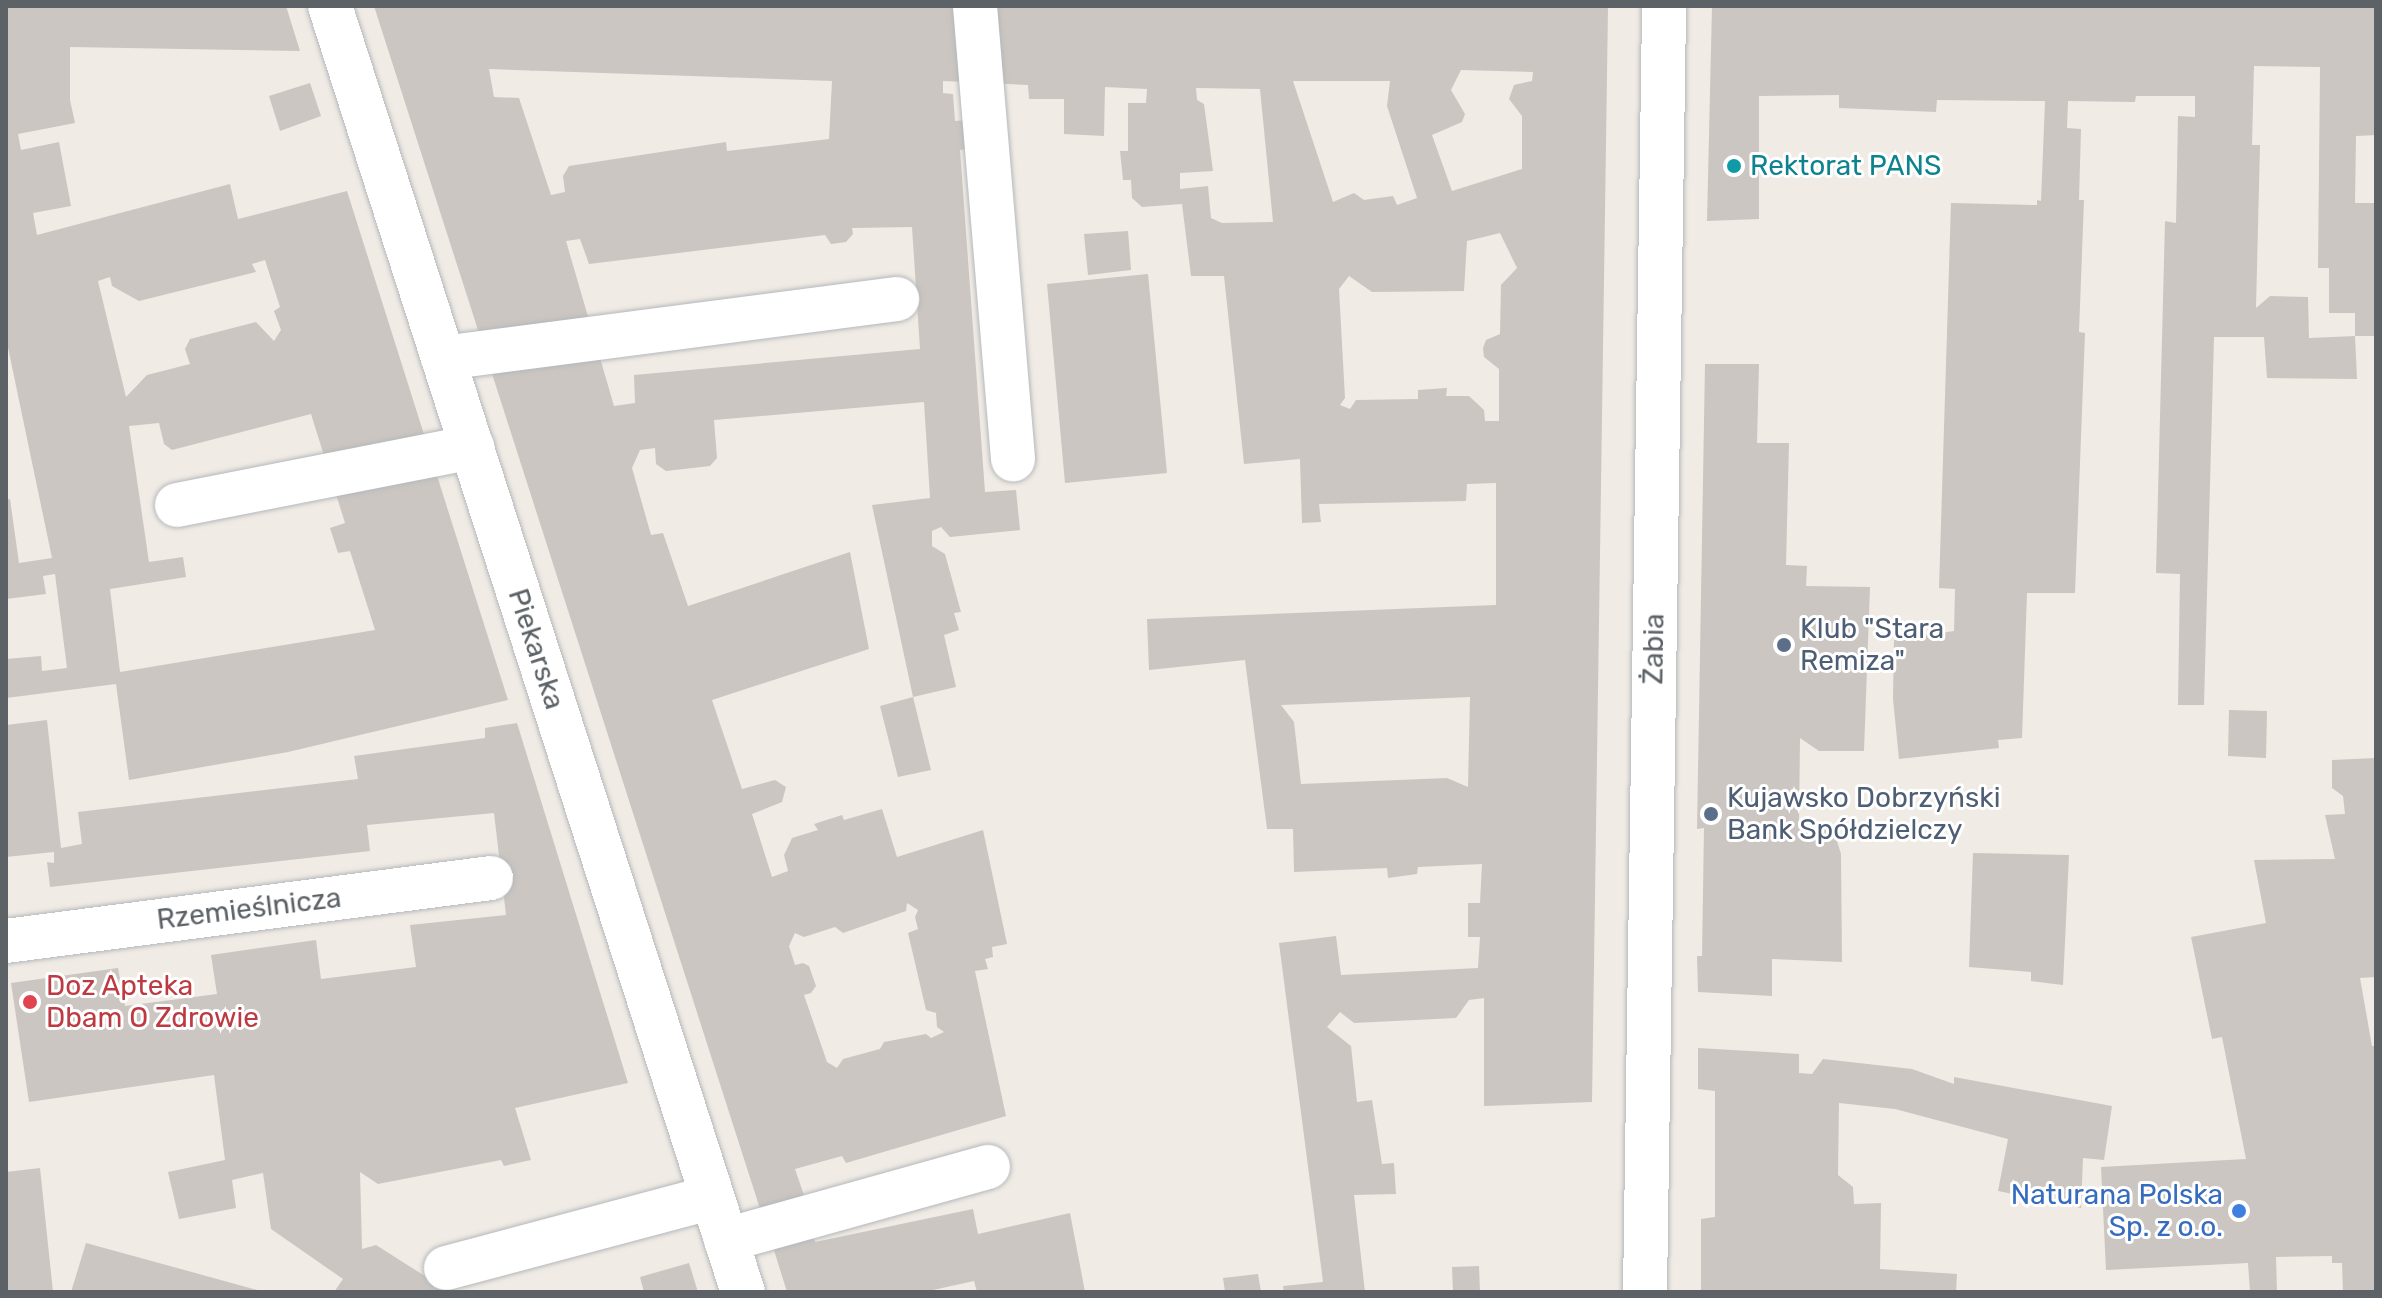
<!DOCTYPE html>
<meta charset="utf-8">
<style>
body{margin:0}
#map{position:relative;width:2382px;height:1298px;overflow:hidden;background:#f0ebe4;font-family:Rubik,sans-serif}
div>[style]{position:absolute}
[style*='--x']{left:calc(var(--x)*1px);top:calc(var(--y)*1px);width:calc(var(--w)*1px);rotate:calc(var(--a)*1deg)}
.building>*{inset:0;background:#cbc6c1}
.roads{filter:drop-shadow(0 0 2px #b5b8bc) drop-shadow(0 0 2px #b5b8bc)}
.minor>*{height:44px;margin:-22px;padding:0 22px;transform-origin:22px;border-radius:22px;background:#fff}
.dots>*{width:22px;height:22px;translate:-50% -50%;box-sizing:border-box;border:4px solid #fff;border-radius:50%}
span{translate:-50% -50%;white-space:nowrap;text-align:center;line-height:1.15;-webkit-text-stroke:6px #fff;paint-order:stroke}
.culture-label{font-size:28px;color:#0d838f}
.left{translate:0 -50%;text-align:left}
.service-label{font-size:28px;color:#4e5e75}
.street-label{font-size:28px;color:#5c6266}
.health-label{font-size:28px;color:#be3a42}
.shop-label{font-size:28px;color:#366cbe}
.right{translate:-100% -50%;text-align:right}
.frame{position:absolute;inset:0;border:8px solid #5c6266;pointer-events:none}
</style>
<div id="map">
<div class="building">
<i style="clip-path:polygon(evenodd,6px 6px,286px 6px,300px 51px,70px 47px,70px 100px,75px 123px,18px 134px,21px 150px,59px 142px,71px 206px,33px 213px,37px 235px,230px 184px,238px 219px,347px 191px,508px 700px,288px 752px,129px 780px,116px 684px,6px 698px,6px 659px,41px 656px,42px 671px,67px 668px,55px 574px,43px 576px,46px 594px,6px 599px,6px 500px,10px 499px,19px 563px,52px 558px,6px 338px,6px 6px,265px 260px,280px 307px,274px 311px,281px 330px,274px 341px,256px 322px,190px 339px,185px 349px,190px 364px,147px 375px,126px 397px,98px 281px,110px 277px,112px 286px,139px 301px,256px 272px,252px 264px,265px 260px,6px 6px,311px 414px,345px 523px,330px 528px,338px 553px,350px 551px,375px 630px,120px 672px,110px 589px,186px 577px,183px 557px,149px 562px,129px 426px,159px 423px,164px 444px,172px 450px,311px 414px)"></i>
<i style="clip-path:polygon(evenodd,374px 6px,1608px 6px,1592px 1102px,1484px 1106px,1484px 998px,1469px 1000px,1456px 1018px,1354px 1023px,1340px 1012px,1327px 1027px,1351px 1046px,1357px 1102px,1372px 1100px,1382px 1164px,1394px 1163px,1396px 1194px,1354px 1195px,1365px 1292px,1284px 1292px,1283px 1286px,1323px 1282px,1279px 943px,1336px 936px,1341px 975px,1478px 968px,1480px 937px,1468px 937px,1468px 903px,1480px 903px,1482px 864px,1418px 867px,1417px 874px,1388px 878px,1387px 868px,1294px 872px,1293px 829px,1267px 829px,1245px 660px,1149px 670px,1147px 619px,1496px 605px,1496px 483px,1467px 484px,1466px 501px,1319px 504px,1321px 522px,1302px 523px,1300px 459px,1244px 464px,1224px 276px,1191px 276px,1182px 204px,1142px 207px,1132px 198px,1131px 180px,1123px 180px,1120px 151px,1128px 151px,1128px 103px,1146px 103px,1147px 89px,1105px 87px,1104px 136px,1064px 134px,1064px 99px,1029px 99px,1028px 85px,943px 81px,943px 93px,953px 94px,955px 121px,966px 120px,969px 149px,960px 150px,985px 492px,1016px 490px,1020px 530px,950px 537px,941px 527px,932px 531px,932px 546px,945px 554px,961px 612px,954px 613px,959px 630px,944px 635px,956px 687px,913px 697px,931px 770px,898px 777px,880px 706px,913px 697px,872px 505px,930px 498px,924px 402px,714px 420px,717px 458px,710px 466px,666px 471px,656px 464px,655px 448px,640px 450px,632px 468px,651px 535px,663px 533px,688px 606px,850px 552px,869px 649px,712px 700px,742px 789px,775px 780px,786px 787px,782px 802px,752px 814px,772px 877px,788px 871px,784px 855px,792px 838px,818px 830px,814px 824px,842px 815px,844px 820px,882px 809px,897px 857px,983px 830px,1007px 944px,992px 947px,993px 957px,985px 959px,988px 969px,975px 971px,1006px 1116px,846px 1163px,842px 1156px,795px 1169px,806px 1201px,762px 1215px,374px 6px,489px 69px,832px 81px,829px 139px,727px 151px,726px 142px,569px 166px,563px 176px,565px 192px,551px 195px,519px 98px,494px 97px,489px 69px,374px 6px,1461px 70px,1533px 72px,1532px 81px,1514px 85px,1509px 99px,1522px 116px,1522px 169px,1452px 191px,1432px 135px,1462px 122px,1465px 114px,1451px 90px,1461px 70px,374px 6px,1293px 81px,1390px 81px,1387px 106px,1417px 198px,1397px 205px,1393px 196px,1364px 200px,1354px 193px,1333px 202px,1293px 81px,374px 6px,1196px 88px,1260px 89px,1273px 222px,1222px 223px,1211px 218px,1208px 186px,1180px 189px,1180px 173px,1213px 171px,1204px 104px,1197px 100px,1196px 88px,374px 6px,912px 227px,920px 349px,634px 375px,635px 403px,614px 406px,566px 241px,580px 239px,589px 264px,825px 235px,831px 244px,846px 242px,853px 234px,852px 228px,912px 227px,374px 6px,1500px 233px,1517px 268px,1501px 285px,1500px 334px,1486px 340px,1483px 348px,1484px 357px,1499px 369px,1499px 421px,1485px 421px,1484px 410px,1469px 396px,1446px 396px,1447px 388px,1418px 390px,1418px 399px,1356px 400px,1350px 409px,1340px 405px,1345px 398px,1339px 289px,1349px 276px,1372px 292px,1464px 291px,1467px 241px,1500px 233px,374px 6px,1470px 697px,1468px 787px,1447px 778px,1301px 784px,1294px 722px,1281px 705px,1470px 697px,374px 6px,907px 903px,918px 910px,915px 917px,918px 929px,908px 933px,926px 1010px,936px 1013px,937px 1027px,944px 1032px,931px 1038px,926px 1034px,884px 1042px,880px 1049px,843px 1059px,837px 1068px,827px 1062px,804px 995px,811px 993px,816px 986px,809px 966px,803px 963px,795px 965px,789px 946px,795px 933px,804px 937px,835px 927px,843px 933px,906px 911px,907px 903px)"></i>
<i style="clip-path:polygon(evenodd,1712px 6px,2376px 6px,2376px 135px,2356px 136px,2355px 203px,2376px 203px,2376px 336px,2355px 336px,2357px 379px,2267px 378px,2264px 337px,2214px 337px,2204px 705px,2178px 705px,2180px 574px,2156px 573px,2165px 221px,2176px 223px,2178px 116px,2195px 117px,2195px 96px,2136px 96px,2135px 102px,2068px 101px,2067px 128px,2081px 129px,2079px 200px,2084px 200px,2079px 332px,2085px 333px,2075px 593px,2027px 593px,2022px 738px,1998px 740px,1999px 748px,1899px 759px,1893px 699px,1894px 640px,1954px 631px,1955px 589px,1939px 588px,1951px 203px,2037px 205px,2037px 200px,2041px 201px,2045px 101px,1937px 100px,1936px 112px,1839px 108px,1839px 95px,1759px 96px,1759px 219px,1707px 221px,1712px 6px,2254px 66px,2320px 67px,2318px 268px,2329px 268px,2329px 313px,2355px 313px,2355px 336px,2309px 338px,2308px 297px,2270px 296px,2256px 308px,2260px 145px,2252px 145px,2254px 66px)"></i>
<i style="clip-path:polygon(310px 83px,321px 116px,280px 131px,269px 96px)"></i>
<i style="clip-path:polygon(1128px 231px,1131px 270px,1088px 275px,1084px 234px)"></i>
<i style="clip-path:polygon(1148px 274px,1167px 473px,1065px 483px,1047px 284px)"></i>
<i style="clip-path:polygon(1705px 364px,1759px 364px,1757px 443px,1789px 443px,1786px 565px,1807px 566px,1806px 586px,1870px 587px,1864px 751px,1819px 751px,1800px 738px,1799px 823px,1815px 822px,1834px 831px,1841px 854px,1842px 962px,1772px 959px,1772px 996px,1698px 992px,1697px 956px,1702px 956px,1704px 828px,1697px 829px)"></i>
<i style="clip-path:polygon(2229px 710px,2267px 711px,2266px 758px,2228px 756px)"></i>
<i style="clip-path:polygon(47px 720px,61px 848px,82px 844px,78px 812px,358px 779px,354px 756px,485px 738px,485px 728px,517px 723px,628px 1083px,515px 1108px,531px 1160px,504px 1166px,501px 1160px,378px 1184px,360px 1172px,362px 1249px,376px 1245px,450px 1292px,334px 1292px,343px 1279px,271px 1229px,263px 1173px,232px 1180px,236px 1208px,179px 1219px,168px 1172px,225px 1160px,214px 1075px,29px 1102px,11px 983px,118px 968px,125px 1006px,217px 994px,211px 955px,316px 940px,321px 979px,416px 967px,410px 925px,506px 915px,494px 813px,367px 825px,370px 851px,50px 887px,47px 862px,54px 863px,54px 852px,6px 857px,6px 725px)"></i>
<i style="clip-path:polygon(2376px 758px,2376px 977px,2360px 978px,2372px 1046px,2376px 1046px,2376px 1292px,2343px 1292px,2342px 1263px,2332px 1263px,2332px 1256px,2276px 1257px,2277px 1292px,2250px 1292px,2248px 1263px,2106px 1270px,2101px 1167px,2246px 1159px,2222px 1037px,2212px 1039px,2191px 937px,2266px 923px,2254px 860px,2335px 859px,2325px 815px,2345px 814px,2343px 796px,2332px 788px,2332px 760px)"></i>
<i style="clip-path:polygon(1973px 853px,2069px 855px,2063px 985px,2031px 981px,2031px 972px,1969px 967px)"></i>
<i style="clip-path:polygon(1698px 1048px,1799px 1054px,1799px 1073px,1812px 1074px,1823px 1059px,1912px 1069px,1954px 1084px,1954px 1077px,2112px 1106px,2104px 1160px,2083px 1158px,2081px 1208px,1998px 1191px,2008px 1139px,1895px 1109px,1839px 1103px,1838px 1175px,1853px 1187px,1854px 1204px,1881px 1203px,1880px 1269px,1957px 1274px,1956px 1292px,1701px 1292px,1701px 1219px,1715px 1217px,1715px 1091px,1698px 1089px)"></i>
<i style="clip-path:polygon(40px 1168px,53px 1292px,6px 1292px,6px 1172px)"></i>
<i style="clip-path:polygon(973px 1209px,978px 1234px,1070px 1213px,1085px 1292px,977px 1292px,974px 1281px,924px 1292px,787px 1292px,773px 1247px,813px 1235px,815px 1242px)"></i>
<i style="clip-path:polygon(86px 1243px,261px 1291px,261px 1292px,71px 1292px)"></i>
<i style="clip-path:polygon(689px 1263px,698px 1292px,644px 1292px,640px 1277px)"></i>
<i style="clip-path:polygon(1479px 1266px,1480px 1292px,1453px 1292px,1452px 1267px)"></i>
<i style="clip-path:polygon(1258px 1274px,1261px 1292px,1225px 1292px,1223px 1278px)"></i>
</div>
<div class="roads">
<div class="minor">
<i style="--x:330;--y:6;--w:1351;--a:72.2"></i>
<i style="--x:975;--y:6;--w:455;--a:85.2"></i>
<i style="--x:443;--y:358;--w:458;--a:-7.4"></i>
<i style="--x:177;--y:505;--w:301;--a:-11.1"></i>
<i style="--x:6;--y:941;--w:489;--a:-7.4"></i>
<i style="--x:726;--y:1240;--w:272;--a:-15.6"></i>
<i style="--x:446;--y:1268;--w:275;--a:-14.9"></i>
<i style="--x:1645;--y:1292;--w:1286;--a:-89.15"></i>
</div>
</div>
<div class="dots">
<i style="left:1734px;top:166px;background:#0f9aa8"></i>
<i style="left:1784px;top:645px;background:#5c6f8a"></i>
<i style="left:1711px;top:814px;background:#5c6f8a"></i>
<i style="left:30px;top:1002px;background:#e0444e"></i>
<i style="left:2239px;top:1211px;background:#3f7fe0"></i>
</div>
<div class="culture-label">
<span class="left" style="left:1750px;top:166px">Rektorat PANS</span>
</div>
<div class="service-label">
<span class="left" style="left:1800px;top:645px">Klub "Stara<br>Remiza"</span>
<span class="left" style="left:1727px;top:814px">Kujawsko Dobrzyński<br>Bank Spółdzielczy</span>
</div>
<div class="street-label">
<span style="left:536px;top:649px;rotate:72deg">Piekarska</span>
<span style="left:1654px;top:649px;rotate:-89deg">Żabia</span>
<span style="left:249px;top:909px;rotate:-7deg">Rzemieślnicza</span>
</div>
<div class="health-label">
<span class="left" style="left:46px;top:1002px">Doz Apteka<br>Dbam O Zdrowie</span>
</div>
<div class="shop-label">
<span class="right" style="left:2223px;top:1211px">Naturana Polska<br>Sp. z o.o.</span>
</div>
<div class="frame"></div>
</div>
